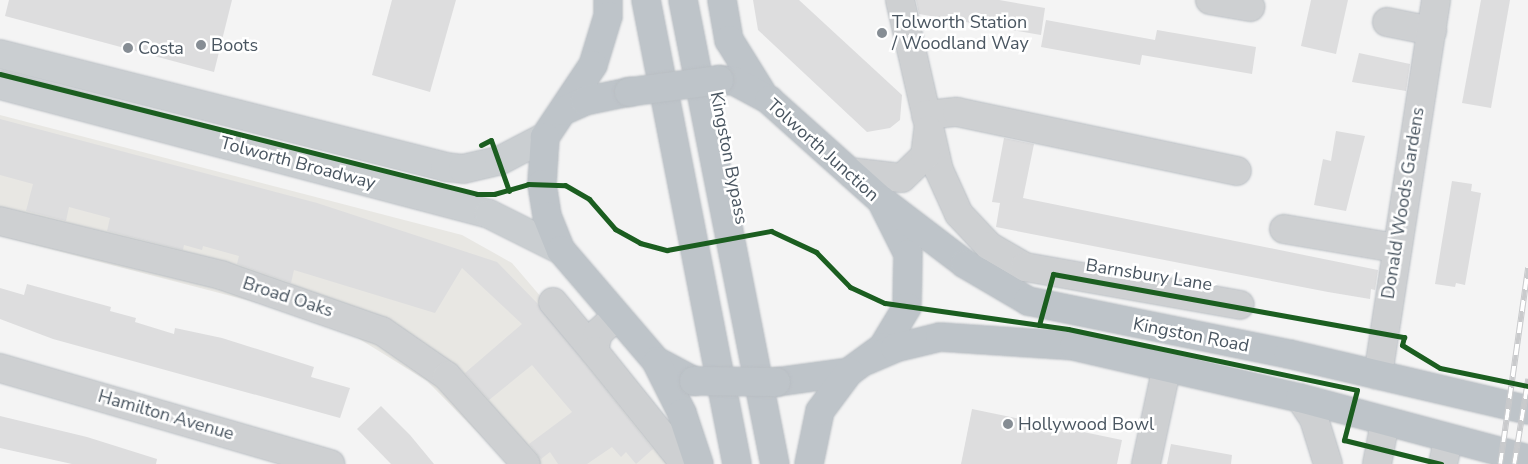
<!DOCTYPE html>
<style>
body{margin:0}
#map{position:relative;width:1528px;height:464px;overflow:hidden;background:#f4f4f4;font-family:"Nunito Sans",sans-serif}
div>[style]{position:absolute}
[style*='--x']{left:calc(var(--x)*1px);top:calc(var(--y)*1px);width:calc(var(--w)*1px);rotate:calc(var(--a)*1deg)}
.commercial>*{inset:0;background:#e8e7e3}
.building>*{inset:0;background:#ddddde}
.roads{filter:drop-shadow(0 0 1px #b9bec3) drop-shadow(0 0 1px #b9bec3)}
.minor>*{height:28px;margin:-14px;padding:0 14px;transform-origin:14px;border-radius:14px;background:#ced0d2}
.major>*{height:28px;margin:-14px;padding:0 14px;transform-origin:14px;border-radius:14px;background:#caced1}
.highway>*{height:28px;margin:-14px;padding:0 14px;transform-origin:14px;border-radius:14px;background:#bec4c9}
.rail>*{height:5.5px;margin-top:-2.75px;transform-origin:0;background:repeating-linear-gradient(90deg,#fff 0 11px,#c9cacc 0 22px);box-sizing:border-box;border-block:1px solid #c9cacc}
.bridges{filter:drop-shadow(0 0 1px #b9bec3) drop-shadow(0 0 1px #b9bec3)}
.highway-bridge>*{height:28px;margin:-14px;padding:0 14px;transform-origin:14px;border-radius:14px;background:#bec4c9}
.cycleway>*{height:5px;margin:-2.5px;padding:0 2.5px;transform-origin:2.5px;border-radius:2.5px;background:#1b5e20}
.dots>*{width:14px;height:14px;translate:-50% -50%;box-sizing:border-box;border:2px solid #fff;border-radius:50%}
span{translate:-50% -50%;white-space:nowrap;text-align:center;line-height:1.15;-webkit-text-stroke:5px #fff;paint-order:stroke}
.poi-label{font-size:18px;color:#4a5661}
.left{translate:0 -50%;text-align:left}
.street-label{font-size:18px;color:#4a5661}
</style>
<div id="map">
<div class="commercial">
<i style="clip-path:polygon(0 115px,462px 235px,512px 263px,684px 464px,509px 464px,427px 381px,353px 335px,308px 316px,0 236px)"></i>
</div>
<div class="building">
<i style="clip-path:polygon(9px 0,232px 0,214px 72px,5px 16px)"></i>
<i style="clip-path:polygon(392px 0,456px 0,430px 92px,372px 75px)"></i>
<i style="clip-path:polygon(753px 0,799px 0,902px 95px,900px 120px,890px 128px,867px 132px,758px 30px)"></i>
<i style="clip-path:polygon(916px 0,999px 0,1045px 8px,1041px 35px,919px 14px)"></i>
<i style="clip-path:polygon(1311px 0,1348px 0,1336px 54px,1301px 46px)"></i>
<i style="clip-path:polygon(1481px 0,1510px 0,1491px 108px,1462px 103px)"></i>
<i style="clip-path:polygon(1046px 20px,1155px 40px,1157px 30px,1256px 47px,1252px 74px,1142px 55px,1140px 65px,1041px 47px)"></i>
<i style="clip-path:polygon(1359px 53px,1410px 64px,1406px 91px,1352px 82px)"></i>
<i style="clip-path:polygon(0 119px,317px 203px,497px 262px,538px 304px,653px 449px,636px 464px,626px 452px,621px 457px,612px 447px,587px 464px,558px 464px,550px 452px,541px 459px,529px 444px,572px 412px,532px 365px,489px 400px,465px 373px,522px 324px,462px 268px,435px 313px,294px 270px,291px 283px,237px 264px,239px 256px,203px 246px,202px 250px,184px 245px,183px 250px,107px 231px,110px 218px,69px 207px,66px 221px,26px 211px,33px 184px,0 175px)"></i>
<i style="clip-path:polygon(1336px 131px,1365px 136px,1346px 211px,1314px 205px,1323px 159px,1331px 161px)"></i>
<i style="clip-path:polygon(1004px 138px,1034px 144px,1023px 198px,1378px 270px,1375px 290px,1371px 289px,1370px 299px,1328px 292px,996px 227px,1000px 203px,992px 202px)"></i>
<i style="clip-path:polygon(1452px 181px,1472px 184px,1471px 191px,1481px 193px,1465px 285px,1456px 283px,1455px 287px,1435px 284px)"></i>
<i style="clip-path:polygon(27px 284px,111px 307px,110px 311px,136px 318px,135px 322px,174px 334px,175px 328px,222px 338px,314px 367px,311px 377px,350px 388px,340px 418px,53px 339px,0 319px,0 288px,24px 295px)"></i>
<i style="clip-path:polygon(381px 406px,410px 435px,434px 464px,391px 464px,357px 429px)"></i>
<i style="clip-path:polygon(972px 409px,1122px 440px,1117px 464px,961px 464px)"></i>
<i style="clip-path:polygon(0 416px,87px 437px,157px 459px,156px 464px,72px 464px,0 448px)"></i>
<i style="clip-path:polygon(1171px 444px,1232px 455px,1231px 464px,1167px 464px)"></i>
</div>
<div class="roads">
<div class="minor">
<i style="--x:900;--y:0;--w:174;--a:77.1"></i>
<i style="--x:939;--y:170;--w:48;--a:65.6"></i>
<i style="--x:959;--y:214;--w:44;--a:46.8"></i>
<i style="--x:989;--y:246;--w:42;--a:30.3"></i>
<i style="--x:1025;--y:267;--w:218;--a:10"></i>
<i style="--x:1210;--y:0;--w:41;--a:9.9"></i>
<i style="--x:1387;--y:22;--w:46;--a:11.3"></i>
<i style="--x:926;--y:115;--w:31;--a:-6"></i>
<i style="--x:957;--y:112;--w:286;--a:11.9"></i>
<i style="--x:850;--y:172;--w:52;--a:6.6"></i>
<i style="--x:902;--y:178;--w:32;--a:-44"></i>
<i style="--x:925;--y:156;--w:26;--a:-83"></i>
<i style="--x:0;--y:221;--w:228;--a:13.7"></i>
<i style="--x:221;--y:275;--w:170;--a:19.2"></i>
<i style="--x:382;--y:331;--w:79;--a:34.7"></i>
<i style="--x:447;--y:376;--w:118;--a:48.1"></i>
<i style="--x:1284;--y:229;--w:113;--a:9.7"></i>
<i style="--x:553;--y:302;--w:64;--a:50.1"></i>
<i style="--x:617;--y:316;--w:25;--a:138"></i>
<i style="--x:598;--y:333;--w:18;--a:103"></i>
<i style="--x:594;--y:351;--w:145;--a:51.2"></i>
<i style="--x:0;--y:368;--w:344;--a:16.2"></i>
<i style="--x:1378;--y:375;--w:379;--a:-81.2"></i>
<i style="--x:1300;--y:398;--w:25;--a:56"></i>
<i style="--x:1314;--y:419;--w:47;--a:72.7"></i>
<i style="--x:1146;--y:464;--w:100;--a:-77.9"></i>
<i style="--x:1377;--y:464;--w:43;--a:-79.2"></i>
<i style="--x:1443;--y:464;--w:25;--a:-78"></i>
</div>
<div class="major">
<i style="--x:0;--y:54;--w:459;--a:14.2"></i>
<i style="--x:445;--y:167;--w:18;--a:6"></i>
<i style="--x:463;--y:169;--w:37;--a:-13"></i>
<i style="--x:499;--y:161;--w:52;--a:-27.6"></i>
<i style="--x:0;--y:85;--w:506;--a:14.78"></i>
<i style="--x:489;--y:214;--w:80;--a:26.6"></i>
</div>
<div class="highway">
<i style="--x:608;--y:0;--w:16;--a:90"></i>
<i style="--x:608;--y:16;--w:51;--a:107"></i>
<i style="--x:593;--y:65;--w:87;--a:123.7"></i>
<i style="--x:545;--y:137;--w:47;--a:93.7"></i>
<i style="--x:542;--y:184;--w:32;--a:81"></i>
<i style="--x:547;--y:216;--w:37;--a:68"></i>
<i style="--x:561;--y:250;--w:146;--a:49.4"></i>
<i style="--x:656;--y:361;--w:43;--a:27.8"></i>
<i style="--x:646;--y:0;--w:473;--a:78.9"></i>
<i style="--x:683;--y:0;--w:473;--a:78.8"></i>
<i style="--x:722;--y:0;--w:41;--a:80.1"></i>
<i style="--x:729;--y:40;--w:62;--a:58.1"></i>
<i style="--x:719;--y:80;--w:15;--a:4"></i>
<i style="--x:734;--y:81;--w:40;--a:28"></i>
<i style="--x:769;--y:100;--w:150;--a:41.8"></i>
<i style="--x:881;--y:200;--w:60;--a:63.4"></i>
<i style="--x:908;--y:254;--w:53;--a:91.1"></i>
<i style="--x:907;--y:307;--w:47;--a:121"></i>
<i style="--x:883;--y:347;--w:42;--a:143.7"></i>
<i style="--x:849;--y:372;--w:74;--a:172.2"></i>
<i style="--x:563;--y:111;--w:24;--a:-24"></i>
<i style="--x:585;--y:101;--w:45;--a:-11.6"></i>
<i style="--x:881;--y:200;--w:106;--a:37.3"></i>
<i style="--x:965;--y:264;--w:73;--a:30.4"></i>
<i style="--x:1028;--y:301;--w:266;--a:11.5"></i>
<i style="--x:1289;--y:354;--w:245;--a:13.2"></i>
<i style="--x:865;--y:361;--w:33;--a:-23"></i>
<i style="--x:895;--y:348;--w:46;--a:-13.7"></i>
<i style="--x:940;--y:337;--w:134;--a:3.8"></i>
<i style="--x:1074;--y:346;--w:232;--a:13"></i>
<i style="--x:1300;--y:398;--w:236;--a:15"></i>
<i style="--x:657;--y:363;--w:56;--a:63.4"></i>
<i style="--x:682;--y:413;--w:54;--a:71.6"></i>
<i style="--x:809;--y:464;--w:54;--a:-78.3"></i>
<i style="--x:820;--y:411;--w:49;--a:-53.4"></i>
</div>
</div>
<div class="rail">
<i style="--x:1500;--y:464;--w:198;--a:-81.9"></i>
<i style="--x:1514;--y:464;--w:86;--a:-80.6"></i>
</div>
<div class="bridges">
<div class="highway-bridge">
<i style="--x:629;--y:92;--w:91;--a:-7.6"></i>
<i style="--x:694;--y:381;--w:82;--a:0.7"></i>
</div>
</div>
<div class="cycleway">
<i style="--x:0;--y:74;--w:492;--a:14.1"></i>
<i style="--x:477;--y:194;--w:17;--a:0"></i>
<i style="--x:494;--y:194;--w:35;--a:-16"></i>
<i style="--x:528;--y:184;--w:37;--a:2"></i>
<i style="--x:565;--y:185;--w:28;--a:30"></i>
<i style="--x:589;--y:199;--w:40;--a:49"></i>
<i style="--x:615;--y:229;--w:29;--a:29"></i>
<i style="--x:640;--y:243;--w:28;--a:15"></i>
<i style="--x:667;--y:250;--w:106;--a:-10.4"></i>
<i style="--x:771;--y:231;--w:50;--a:25"></i>
<i style="--x:816;--y:252;--w:49;--a:45.8"></i>
<i style="--x:850;--y:287;--w:38;--a:25"></i>
<i style="--x:885;--y:303;--w:185;--a:8.1"></i>
<i style="--x:1068;--y:329;--w:295;--a:11.9"></i>
<i style="--x:1357;--y:390;--w:52;--a:104.6"></i>
<i style="--x:1344;--y:440;--w:100;--a:13.9"></i>
<i style="--x:481;--y:145;--w:11;--a:-27"></i>
<i style="--x:491;--y:140;--w:54;--a:70.6"></i>
<i style="--x:1039;--y:325;--w:53;--a:-74.6"></i>
<i style="--x:1053;--y:274;--w:357;--a:10.2"></i>
<i style="--x:1404;--y:337;--w:8;--a:104"></i>
<i style="--x:1402;--y:345;--w:44;--a:31.2"></i>
<i style="--x:1440;--y:368;--w:90;--a:11.6"></i>
</div>
<div class="dots">
<i style="left:882px;top:33px;background:#868d94"></i>
<i style="left:201px;top:45px;background:#868d94"></i>
<i style="left:128px;top:48px;background:#868d94"></i>
<i style="left:1008px;top:424px;background:#868d94"></i>
</div>
<div class="poi-label">
<span class="left" style="left:892px;top:33px">Tolworth Station<br>/ Woodland Way</span>
<span class="left" style="left:211px;top:45px">Boots</span>
<span class="left" style="left:138px;top:48px">Costa</span>
<span class="left" style="left:1018px;top:424px">Hollywood Bowl</span>
</div>
<div class="street-label">
<span style="left:823px;top:150px;rotate:42deg">Tolworth Junction</span>
<span style="left:729px;top:158px;rotate:79deg">Kingston Bypass</span>
<span style="left:298px;top:163px;rotate:15deg">Tolworth Broadway</span>
<span style="left:1403px;top:203px;rotate:-81deg">Donald Woods Gardens</span>
<span style="left:1149px;top:275px;rotate:9deg">Barnsbury Lane</span>
<span style="left:288px;top:297px;rotate:18deg">Broad Oaks</span>
<span style="left:1191px;top:335px;rotate:11deg">Kingston Road</span>
<span style="left:166px;top:415px;rotate:16deg">Hamilton Avenue</span>
</div>
</div>
